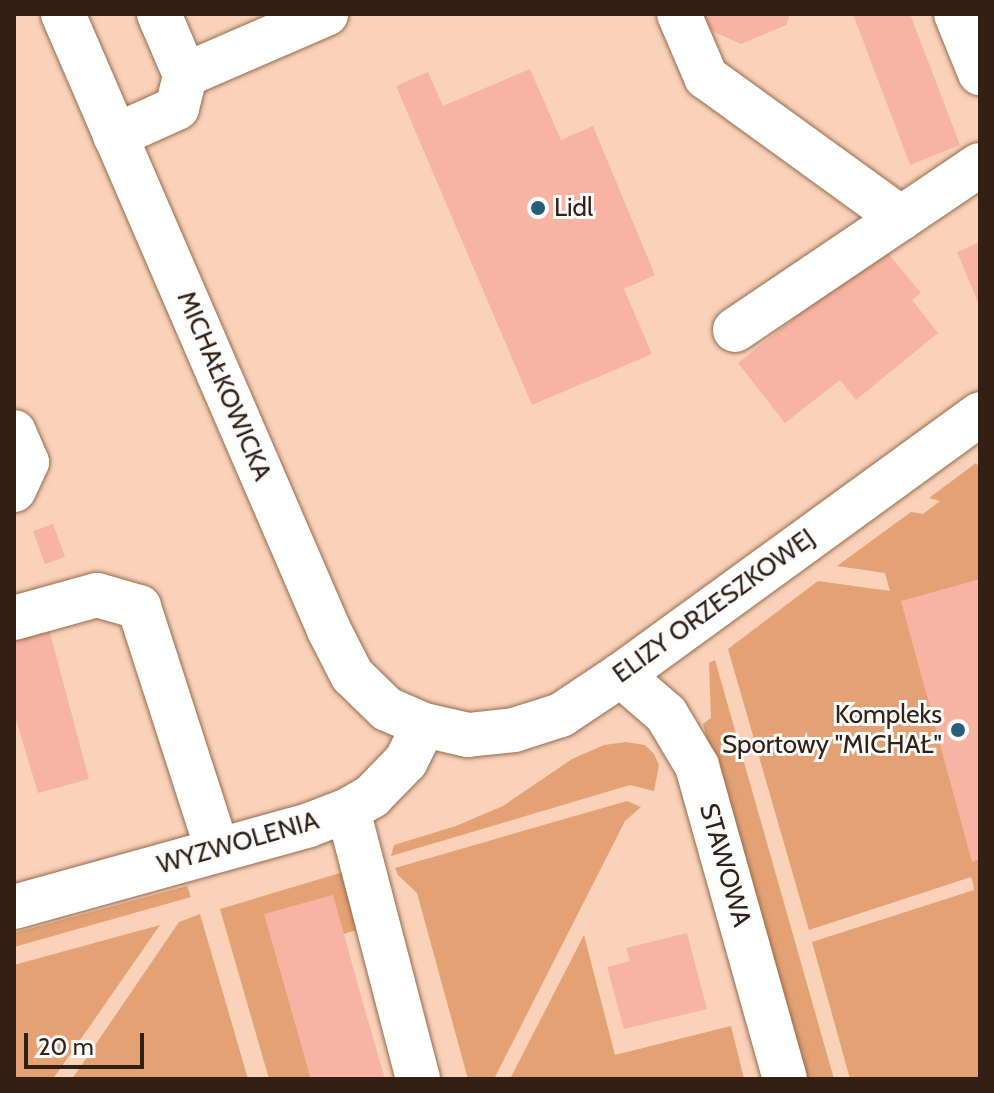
<!DOCTYPE html>
<meta charset="utf-8">
<style>
body{margin:0}
#map{position:relative;width:994px;height:1093px;overflow:hidden;background:#f9d2b9;font-family:Cabin,sans-serif}
div>[style]{position:absolute}
[style*='--x']{left:calc(var(--x)*1px);top:calc(var(--y)*1px);width:calc(var(--w)*1px);rotate:calc(var(--a)*1deg)}
.green>*{inset:0;background:#e3a174}
.building>*{inset:0;background:#f8b4a3}
.roads{filter:drop-shadow(0 0 2px #956a4c) drop-shadow(0 0 2px #956a4c)}
.minor>*{height:44px;margin:-22px;padding:0 22px;transform-origin:22px;border-radius:22px;background:#fff}
.dots>*{width:22px;height:22px;translate:-50% -50%;box-sizing:border-box;border:4px solid #fcfcfc;border-radius:50%}
span{translate:-50% -50%;white-space:nowrap;text-align:center;line-height:1.15;-webkit-text-stroke:6px #fcfcfc;paint-order:stroke}
.poi-label{font-size:26px;color:#322014}
.left{translate:0 -50%;text-align:left}
.right{translate:-100% -50%;text-align:right}
.street-label{font-size:26px;color:#322014}
.frame{position:absolute;inset:0;border:16px solid #322014;pointer-events:none}
.scale{position:absolute;left:24px;top:1033px;width:120px;height:36px;box-sizing:border-box;border:4px solid #322014;border-top:0;padding-left:10px;font-size:24px;line-height:28px;white-space:nowrap;color:#322014;-webkit-text-stroke:6px #fcfcfc;paint-order:stroke}
</style>
<div id="map">
<div class="green">
<i style="clip-path:polygon(976px 463px,980px 468px,980px 1079px,850px 1079px,812px 942px,974px 890px,973px 883px,971px 877px,809px 930px,728px 649px,818px 581px,890px 591px,885px 573px,837px 566px,911px 512px,923px 514px,940px 501px,929px 498px)"></i>
<i style="clip-path:polygon(715px 660px,834px 1079px,800px 1079px,703px 724px,711px 718px,709px 663px)"></i>
<i style="clip-path:polygon(626px 742px,645px 745px,654px 754px,659px 765px,654px 791px,630px 785px,391px 856px,394px 845px,456px 826px,503px 806px,572px 759px,604px 745px)"></i>
<i style="clip-path:polygon(627px 801px,641px 807px,625px 821px,494px 1079px,468px 1079px,417px 893px,398px 875px,395px 868px)"></i>
<i style="clip-path:polygon(340px 873px,347px 876px,365px 927px,344px 934px,265px 915px,311px 1079px,269px 1079px,220px 909px)"></i>
<i style="clip-path:polygon(187px 886px,191px 897px,14px 947px,14px 933px)"></i>
<i style="clip-path:polygon(200px 914px,248px 1079px,72px 1079px,179px 922px)"></i>
<i style="clip-path:polygon(160px 925px,53px 1079px,14px 1079px,14px 965px)"></i>
<i style="clip-path:polygon(584px 935px,615px 1055px,731px 1026px,744px 1079px,510px 1079px)"></i>
</div>
<div class="building">
<i style="clip-path:polygon(692px 14px,790px 14px,786px 25px,741px 44px,696px 24px)"></i>
<i style="clip-path:polygon(853px 14px,910px 14px,960px 145px,910px 165px)"></i>
<i style="clip-path:polygon(530px 69px,561px 140px,593px 126px,655px 275px,624px 289px,652px 354px,532px 405px,396px 86px,428px 72px,443px 106px)"></i>
<i style="clip-path:polygon(980px 242px,980px 307px,957px 252px)"></i>
<i style="clip-path:polygon(886px 251px,921px 293px,912px 300px,938px 333px,856px 400px,840px 380px,785px 423px,738px 363px,875px 254px)"></i>
<i style="clip-path:polygon(53px 524px,65px 557px,45px 564px,33px 531px)"></i>
<i style="clip-path:polygon(980px 579px,980px 859px,972px 862px,901px 601px)"></i>
<i style="clip-path:polygon(49px 629px,89px 779px,38px 793px,14px 713px,14px 638px)"></i>
<i style="clip-path:polygon(333px 895px,363px 1003px,385px 1079px,311px 1079px,264px 914px)"></i>
<i style="clip-path:polygon(687px 933px,707px 1009px,624px 1029px,607px 967px,630px 961px,626px 948px)"></i>
</div>
<div class="roads">
<div class="minor">
<i style="--x:63;--y:14;--w:671;--a:66.64"></i>
<i style="--x:329;--y:630;--w:51;--a:62.9"></i>
<i style="--x:352;--y:675;--w:49;--a:44.2"></i>
<i style="--x:387;--y:709;--w:40;--a:23.4"></i>
<i style="--x:424;--y:725;--w:45;--a:12.8"></i>
<i style="--x:468;--y:735;--w:46;--a:-6.2"></i>
<i style="--x:514;--y:730;--w:49;--a:-17.7"></i>
<i style="--x:561;--y:715;--w:72;--a:-33.7"></i>
<i style="--x:621;--y:675;--w:444;--a:-36"></i>
<i style="--x:159;--y:14;--w:66;--a:66.9"></i>
<i style="--x:185;--y:75;--w:154;--a:-23.4"></i>
<i style="--x:679;--y:14;--w:69;--a:66.8"></i>
<i style="--x:706;--y:77;--w:241;--a:35.9"></i>
<i style="--x:956;--y:14;--w:64;--a:67.9"></i>
<i style="--x:115;--y:136;--w:68;--a:-24.3"></i>
<i style="--x:177;--y:108;--w:34;--a:-76"></i>
<i style="--x:735;--y:330;--w:295;--a:-34"></i>
<i style="--x:14;--y:432;--w:33;--a:67"></i>
<i style="--x:27;--y:462;--w:31;--a:115"></i>
<i style="--x:14;--y:618;--w:86;--a:-15.5"></i>
<i style="--x:97;--y:595;--w:44;--a:15.9"></i>
<i style="--x:139;--y:607;--w:254;--a:72.1"></i>
<i style="--x:621;--y:675;--w:60;--a:40.9"></i>
<i style="--x:666;--y:714;--w:61;--a:59.2"></i>
<i style="--x:697;--y:766;--w:325;--a:74.3"></i>
<i style="--x:348;--y:810;--w:278;--a:75.4"></i>
<i style="--x:14;--y:907;--w:306;--a:-15.5"></i>
<i style="--x:309;--y:825;--w:42;--a:-21"></i>
<i style="--x:348;--y:810;--w:28;--a:-30"></i>
<i style="--x:372;--y:796;--w:49;--a:-45.8"></i>
<i style="--x:406;--y:761;--w:40;--a:-63.4"></i>
</div>
</div>
<div class="dots">
<i style="left:538px;top:208px;background:#295d79"></i>
<i style="left:958px;top:730px;background:#295d79"></i>
</div>
<div class="poi-label">
<span class="left" style="left:554px;top:208px">Lidl</span>
<span class="right" style="left:942px;top:730px">Kompleks<br>Sportowy "MICHAŁ"</span>
</div>
<div class="street-label">
<span style="left:224px;top:386px;rotate:67deg">MICHAŁKOWICKA</span>
<span style="left:714px;top:606px;rotate:-36deg">ELIZY ORZESZKOWEJ</span>
<span style="left:238px;top:843px;rotate:-16deg">WYZWOLENIA</span>
<span style="left:725px;top:865px;rotate:74deg">STAWOWA</span>
</div>
<div class="frame"></div>
<div class="scale">20 m</div>
</div>
